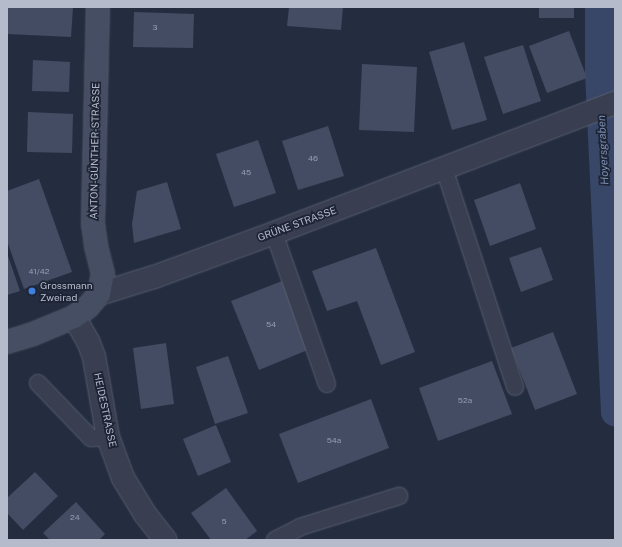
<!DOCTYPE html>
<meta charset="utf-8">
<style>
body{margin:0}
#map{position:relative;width:622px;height:547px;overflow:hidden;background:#242d40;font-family:"Public Sans",sans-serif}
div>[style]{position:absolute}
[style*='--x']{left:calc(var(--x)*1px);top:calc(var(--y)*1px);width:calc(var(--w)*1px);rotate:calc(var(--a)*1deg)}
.canal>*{height:29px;margin:-14.5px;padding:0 14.5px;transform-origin:14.5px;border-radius:14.5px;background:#384668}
.building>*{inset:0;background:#434c62}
.roads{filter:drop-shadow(0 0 1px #565d6e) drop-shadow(0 0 1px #565d6e)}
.lane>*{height:16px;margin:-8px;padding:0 8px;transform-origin:8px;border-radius:8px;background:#393f50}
.street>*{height:22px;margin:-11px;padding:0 11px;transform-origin:11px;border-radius:11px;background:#393f50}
.secondary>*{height:22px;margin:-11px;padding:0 11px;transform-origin:11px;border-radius:11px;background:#464e63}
.dots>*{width:11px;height:11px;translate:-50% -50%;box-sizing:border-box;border:2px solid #1d2435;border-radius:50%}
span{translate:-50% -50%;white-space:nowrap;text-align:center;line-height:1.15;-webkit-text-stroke:3.5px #1d2435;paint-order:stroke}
.number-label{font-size:8px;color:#989fb1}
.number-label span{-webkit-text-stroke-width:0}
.street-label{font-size:10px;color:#b5bbcb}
.poi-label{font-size:10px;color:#b5bbcb}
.left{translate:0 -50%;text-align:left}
.water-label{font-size:11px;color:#7c8db2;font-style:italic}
.frame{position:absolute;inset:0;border:8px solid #b5bbcb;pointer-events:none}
</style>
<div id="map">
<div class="canal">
<i style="--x:599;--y:7;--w:65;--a:90"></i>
<i style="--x:599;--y:72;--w:340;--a:87.3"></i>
</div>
<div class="building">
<i style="clip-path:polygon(7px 7px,73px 7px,71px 37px,7px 34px)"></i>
<i style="clip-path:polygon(289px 7px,343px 7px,341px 30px,287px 26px)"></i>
<i style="clip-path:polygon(539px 7px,574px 7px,574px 18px,539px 18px)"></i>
<i style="clip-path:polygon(134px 12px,194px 14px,193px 48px,133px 47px)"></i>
<i style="clip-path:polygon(569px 31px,587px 78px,547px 93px,529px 46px)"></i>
<i style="clip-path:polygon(464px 42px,487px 120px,452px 130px,429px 52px)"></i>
<i style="clip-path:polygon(523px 45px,541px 101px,503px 114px,484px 57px)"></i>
<i style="clip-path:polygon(33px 60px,70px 62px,69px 92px,32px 91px)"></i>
<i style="clip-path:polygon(362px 64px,417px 67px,414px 132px,359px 130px)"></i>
<i style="clip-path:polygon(28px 112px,73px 114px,72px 153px,27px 152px)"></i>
<i style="clip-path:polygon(328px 126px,344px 176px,298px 190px,282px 141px)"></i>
<i style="clip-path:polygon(258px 140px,276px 193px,234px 207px,216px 154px)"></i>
<i style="clip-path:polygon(39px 179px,72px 272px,24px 289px,7px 241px,7px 191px)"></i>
<i style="clip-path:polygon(167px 182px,181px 229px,134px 243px,132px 224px,137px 191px)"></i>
<i style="clip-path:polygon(520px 183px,536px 229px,490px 246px,474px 200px)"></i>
<i style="clip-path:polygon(541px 247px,553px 280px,521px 292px,509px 258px)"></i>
<i style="clip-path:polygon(376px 248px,415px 352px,381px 365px,357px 301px,327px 311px,312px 271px)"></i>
<i style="clip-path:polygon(7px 253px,20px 291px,7px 295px)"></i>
<i style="clip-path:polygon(282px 281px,310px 349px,259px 370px,231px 301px)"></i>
<i style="clip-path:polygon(553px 332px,577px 394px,535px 410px,511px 348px)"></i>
<i style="clip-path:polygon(166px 343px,174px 404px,141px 409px,133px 348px)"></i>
<i style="clip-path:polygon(228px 356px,248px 413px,215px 424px,196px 367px)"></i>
<i style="clip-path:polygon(492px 361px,512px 414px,438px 441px,419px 388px)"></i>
<i style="clip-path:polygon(371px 399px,389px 448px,298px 483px,279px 434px)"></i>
<i style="clip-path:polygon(216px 425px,231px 462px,198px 476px,183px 439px)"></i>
<i style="clip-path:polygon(35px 472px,58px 496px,23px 530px,7px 513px,7px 498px)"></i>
<i style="clip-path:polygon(226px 488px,257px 531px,245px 540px,211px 540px,191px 513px)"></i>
<i style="clip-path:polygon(76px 502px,105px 534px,99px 540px,50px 540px,43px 533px)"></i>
</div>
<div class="roads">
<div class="lane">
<i style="--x:444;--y:168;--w:230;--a:72"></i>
<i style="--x:274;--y:233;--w:160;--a:70.7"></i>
<i style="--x:38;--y:383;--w:76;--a:46.1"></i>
<i style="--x:91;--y:438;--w:17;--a:-3"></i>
<i style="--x:275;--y:540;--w:28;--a:-27"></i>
<i style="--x:300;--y:527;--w:104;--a:-17.4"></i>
</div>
<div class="street">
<i style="--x:99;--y:294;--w:58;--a:-17.2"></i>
<i style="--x:154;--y:277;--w:128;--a:-20.1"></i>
<i style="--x:274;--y:233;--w:365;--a:-20.9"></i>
<i style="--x:74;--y:317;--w:28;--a:60"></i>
<i style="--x:88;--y:341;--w:17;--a:69"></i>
<i style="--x:94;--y:357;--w:81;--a:80.1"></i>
<i style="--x:108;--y:437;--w:44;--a:69.9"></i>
<i style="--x:123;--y:478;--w:42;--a:58.6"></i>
<i style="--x:145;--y:514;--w:33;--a:52"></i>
</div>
<div class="secondary">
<i style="--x:7;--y:342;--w:27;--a:-17"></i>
<i style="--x:33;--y:334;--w:44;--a:-22.5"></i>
<i style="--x:74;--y:317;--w:17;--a:-36"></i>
<i style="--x:88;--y:307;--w:17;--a:-50"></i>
<i style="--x:99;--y:294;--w:20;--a:-79"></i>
<i style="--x:103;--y:274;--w:30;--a:-104"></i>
<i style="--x:96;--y:245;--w:22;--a:-98"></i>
<i style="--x:93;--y:223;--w:216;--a:-88.7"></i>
</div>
</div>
<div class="dots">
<i style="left:32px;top:291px;background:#3f7fe0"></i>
</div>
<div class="number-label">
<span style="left:155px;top:28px">3</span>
<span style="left:313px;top:159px">46</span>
<span style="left:246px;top:173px">45</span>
<span style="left:39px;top:272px">41/42</span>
<span style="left:271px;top:325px">54</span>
<span style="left:465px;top:401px">52a</span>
<span style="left:334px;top:441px">54a</span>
<span style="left:75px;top:518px">24</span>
<span style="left:224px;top:522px">5</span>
</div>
<div class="street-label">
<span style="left:95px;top:151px;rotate:-89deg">ANTON-GÜNTHER-STRASSE</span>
<span style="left:297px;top:224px;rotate:-20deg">GRÜNE STRASSE</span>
<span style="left:105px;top:410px;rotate:78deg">HEIDESTRASSE</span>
</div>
<div class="poi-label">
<span class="left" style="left:40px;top:291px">Grossmann<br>Zweirad</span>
</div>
<div class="water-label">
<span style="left:603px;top:150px;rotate:-93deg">Hoyersgraben</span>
</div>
<div class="frame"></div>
</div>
